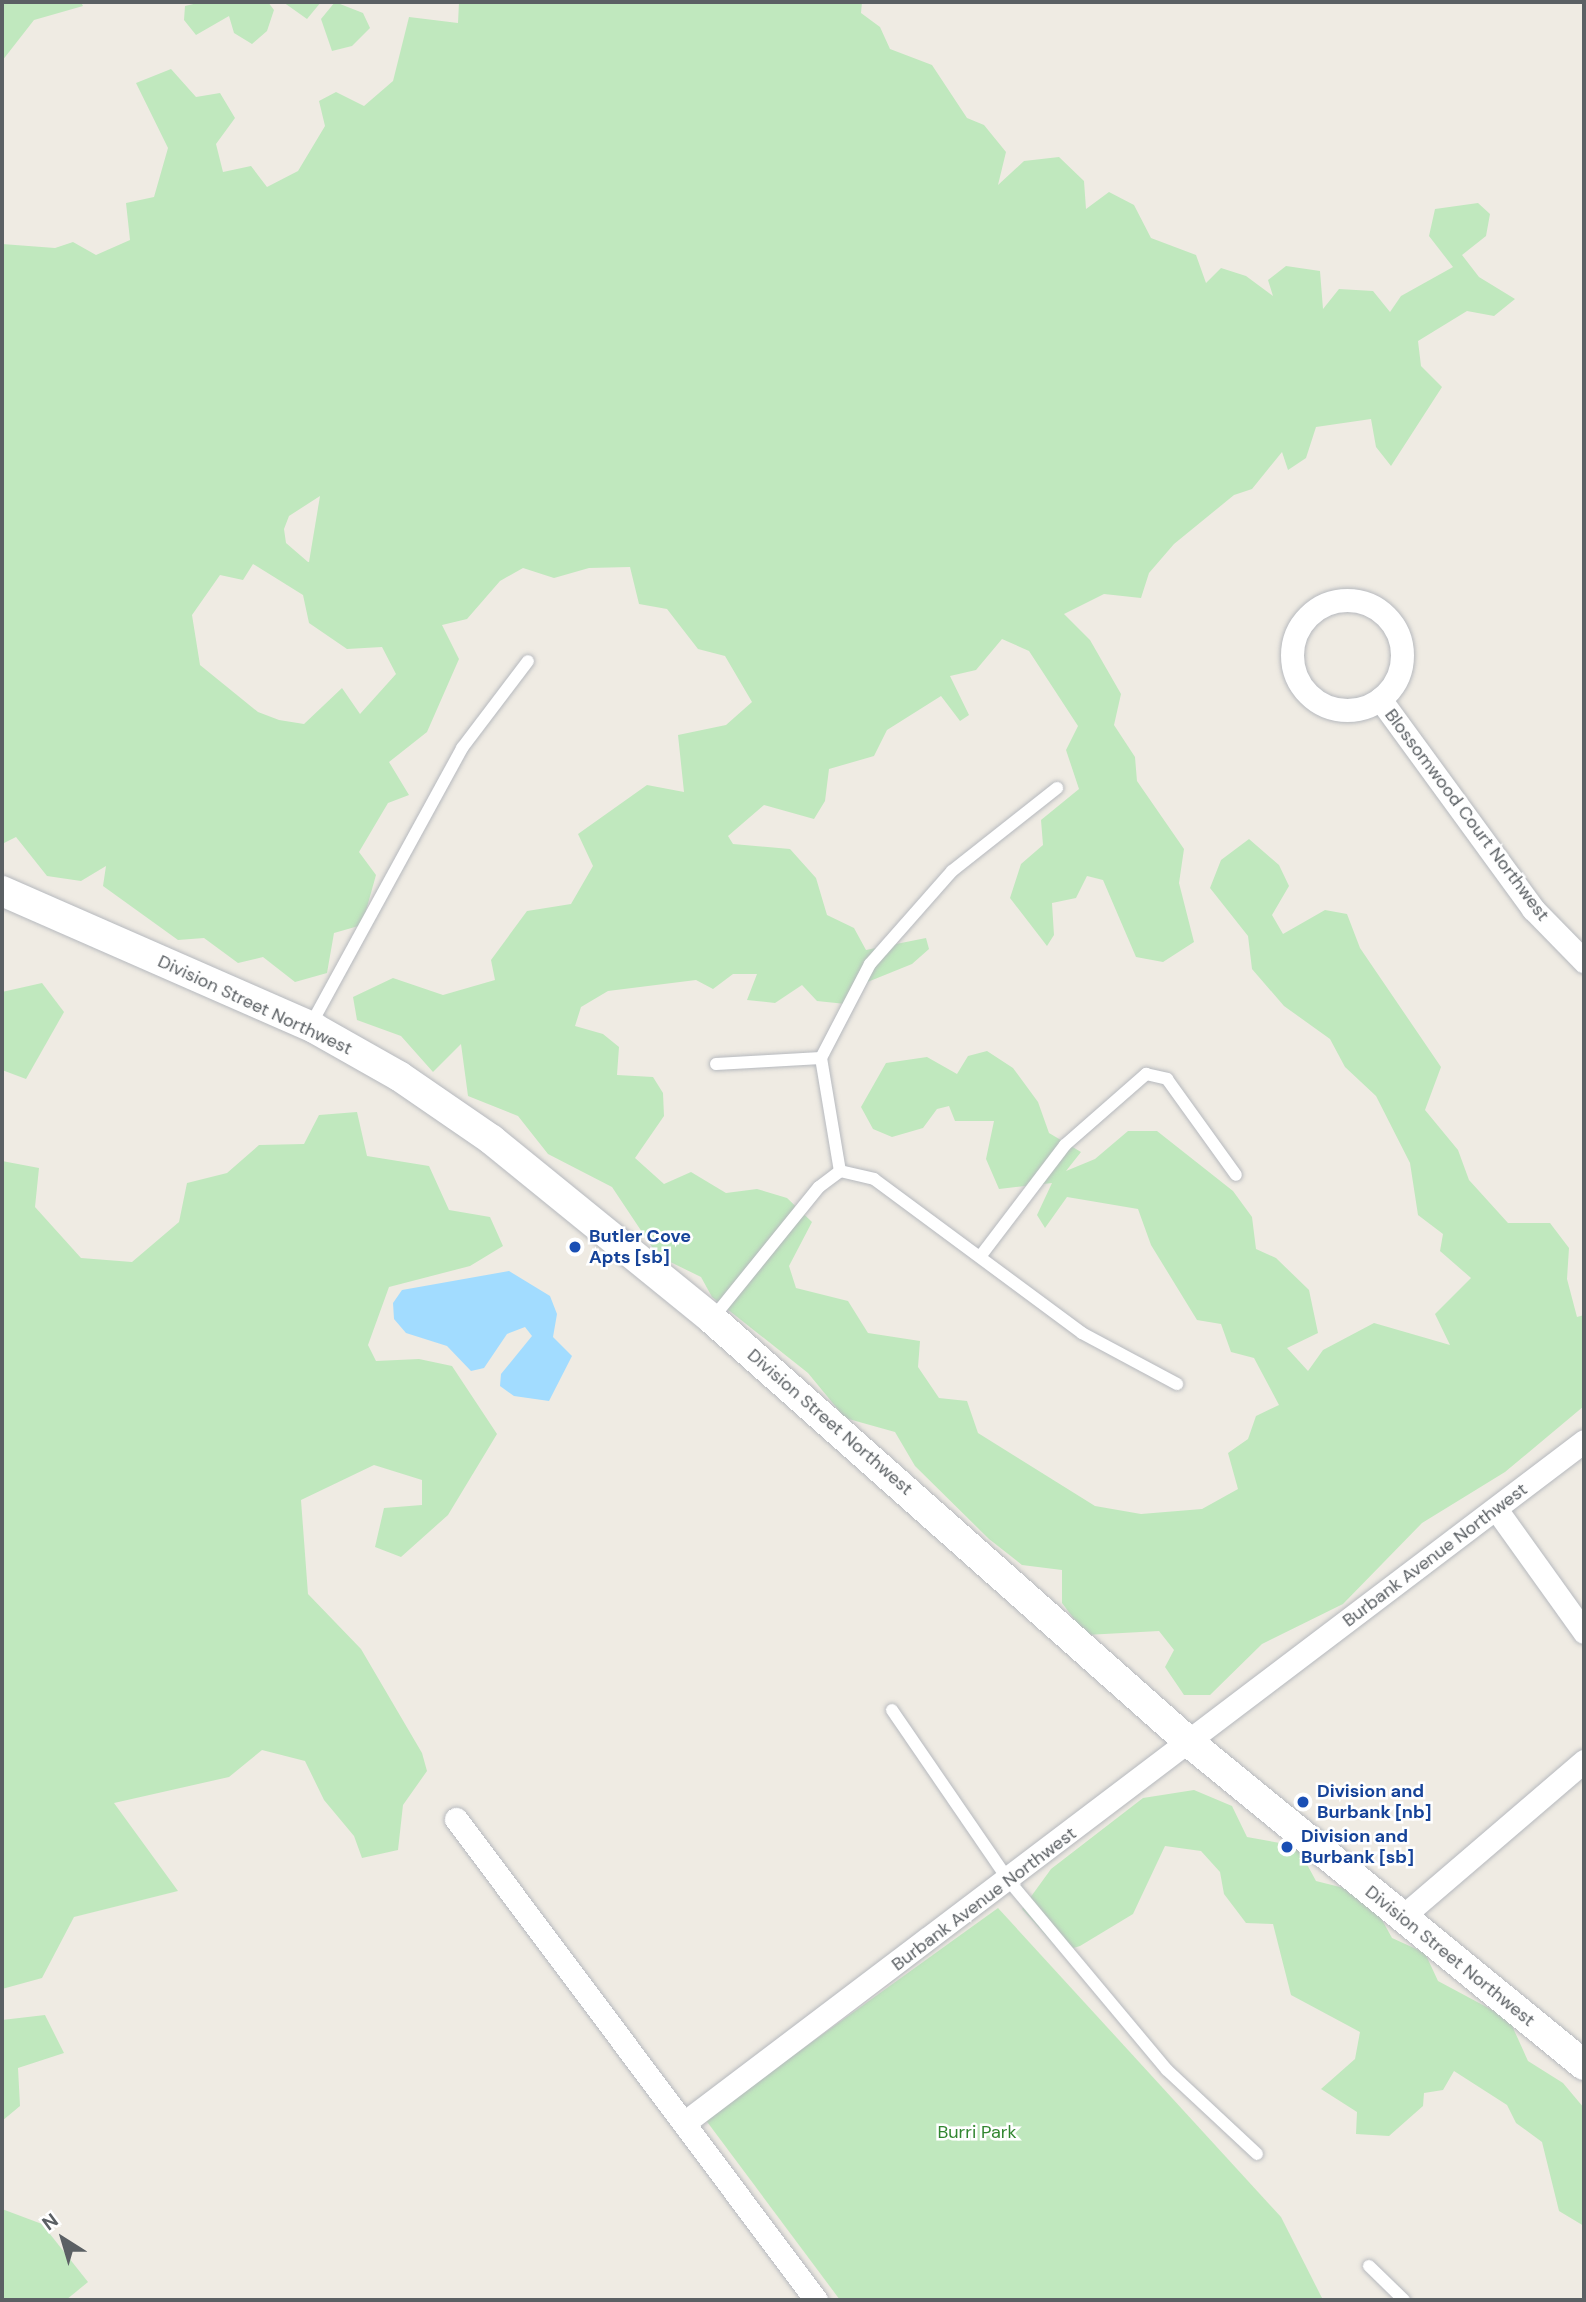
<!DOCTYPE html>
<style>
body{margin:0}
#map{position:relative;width:1586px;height:2302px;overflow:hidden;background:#efebe3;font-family:"DM Sans",sans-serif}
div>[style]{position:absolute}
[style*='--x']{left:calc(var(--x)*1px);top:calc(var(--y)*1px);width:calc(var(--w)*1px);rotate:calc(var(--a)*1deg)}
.green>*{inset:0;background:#c0e8be}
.water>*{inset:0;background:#a2dcff}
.roads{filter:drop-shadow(0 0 2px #b6b9be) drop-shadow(0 0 2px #b6b9be)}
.service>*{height:12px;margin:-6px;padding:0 6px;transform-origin:6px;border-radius:6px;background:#fff}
.minor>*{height:23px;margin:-11.5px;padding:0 11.5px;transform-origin:11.5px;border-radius:11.5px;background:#fff}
.minor>.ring{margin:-11.5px;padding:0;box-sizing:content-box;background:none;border:23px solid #fff;border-radius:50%}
.tertiary>*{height:30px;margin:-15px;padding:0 15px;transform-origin:15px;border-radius:15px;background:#fff}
.dots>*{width:19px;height:19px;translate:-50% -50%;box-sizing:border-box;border:4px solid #fff;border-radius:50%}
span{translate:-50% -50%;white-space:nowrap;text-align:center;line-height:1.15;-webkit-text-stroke:5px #fff;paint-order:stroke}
.street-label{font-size:18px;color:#5b6064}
.transit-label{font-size:18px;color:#164399;font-weight:700}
.left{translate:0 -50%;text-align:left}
.park-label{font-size:18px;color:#318630}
.frame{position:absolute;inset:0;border:4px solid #5b6064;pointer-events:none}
.north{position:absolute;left:28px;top:2204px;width:70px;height:70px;-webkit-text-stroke:5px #fff;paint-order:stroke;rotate:323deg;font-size:19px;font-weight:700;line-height:28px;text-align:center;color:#5b6064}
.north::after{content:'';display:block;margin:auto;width:24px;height:32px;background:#5b6064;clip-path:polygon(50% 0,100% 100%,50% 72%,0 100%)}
</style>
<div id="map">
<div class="green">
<i style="clip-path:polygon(2px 2px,81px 2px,83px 6px,34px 20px,2px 61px)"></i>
<i style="clip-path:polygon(202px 2px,268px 2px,274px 10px,267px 31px,252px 44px,234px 33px,229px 16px,196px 35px,184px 20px,185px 6px)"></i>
<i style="clip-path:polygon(283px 2px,321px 2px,307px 19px)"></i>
<i style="clip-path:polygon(335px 2px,363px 13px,370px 28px,352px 46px,332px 51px,321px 19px)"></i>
<i style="clip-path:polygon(evenodd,459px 2px,862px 2px,861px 13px,880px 27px,890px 49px,932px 65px,967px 118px,984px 125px,1006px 152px,998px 185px,1024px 161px,1059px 157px,1084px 181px,1086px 209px,1109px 192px,1134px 205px,1151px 238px,1196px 255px,1206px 283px,1221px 268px,1246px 276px,1273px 296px,1268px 280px,1286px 266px,1320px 271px,1323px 309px,1339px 289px,1373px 291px,1390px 312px,1401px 296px,1453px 267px,1429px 236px,1435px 209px,1478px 203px,1490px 214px,1486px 236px,1462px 255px,1479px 277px,1515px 299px,1494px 316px,1467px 311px,1418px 341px,1421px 366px,1442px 387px,1391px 466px,1376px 447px,1371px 419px,1316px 427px,1306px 458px,1288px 470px,1282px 452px,1252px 489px,1234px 495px,1174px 544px,1149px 573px,1141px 598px,1104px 594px,1064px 614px,1090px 640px,1121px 694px,1114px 725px,1135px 757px,1137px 781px,1184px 849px,1179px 883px,1194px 942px,1163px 962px,1136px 957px,1103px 880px,1087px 876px,1076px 898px,1052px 903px,1054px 935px,1047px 946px,1010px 898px,1021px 864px,1043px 845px,1041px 820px,1079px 789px,1066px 750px,1078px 726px,1029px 651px,1002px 639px,976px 670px,950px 676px,969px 715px,960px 721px,941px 696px,887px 730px,874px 756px,829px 769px,825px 801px,814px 819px,764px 805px,728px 836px,733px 844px,790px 849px,816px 878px,827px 915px,854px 928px,866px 950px,926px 938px,929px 949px,912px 964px,865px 983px,855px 1005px,817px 1001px,802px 985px,775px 1003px,747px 1000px,757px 974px,733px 974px,713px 989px,696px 980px,608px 991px,581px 1007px,575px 1026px,603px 1034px,619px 1047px,617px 1075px,653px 1077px,663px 1093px,664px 1116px,635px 1158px,664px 1184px,691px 1172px,726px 1193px,757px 1189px,787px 1198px,812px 1222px,789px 1266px,796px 1288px,848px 1301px,868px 1333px,920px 1341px,918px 1367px,939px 1398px,967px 1401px,978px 1433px,1095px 1506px,1141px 1514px,1202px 1509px,1238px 1489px,1228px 1453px,1248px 1439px,1256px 1416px,1279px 1405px,1254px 1358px,1231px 1352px,1221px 1324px,1197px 1320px,1151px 1245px,1138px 1209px,1067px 1197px,1045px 1228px,1037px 1215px,1052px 1183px,999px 1189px,986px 1159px,994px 1121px,955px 1121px,949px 1106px,937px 1109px,923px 1128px,892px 1137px,873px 1129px,861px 1107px,886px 1063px,927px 1057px,957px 1074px,968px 1056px,987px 1051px,1013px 1068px,1038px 1102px,1049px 1133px,1081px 1152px,1066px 1171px,1095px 1159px,1128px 1131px,1157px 1131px,1233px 1191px,1252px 1217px,1256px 1249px,1276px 1258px,1309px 1290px,1318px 1333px,1287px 1348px,1308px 1371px,1323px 1350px,1374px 1323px,1450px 1345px,1435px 1314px,1471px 1278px,1440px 1251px,1443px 1234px,1418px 1215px,1410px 1163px,1376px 1096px,1345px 1067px,1330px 1039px,1284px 1006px,1252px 969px,1248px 936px,1210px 888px,1221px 860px,1249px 839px,1279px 865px,1289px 886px,1272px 915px,1283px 934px,1325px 910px,1347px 914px,1360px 948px,1441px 1067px,1425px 1110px,1458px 1150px,1469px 1180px,1508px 1223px,1550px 1223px,1569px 1248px,1567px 1279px,1577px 1317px,1584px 1315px,1584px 1406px,1505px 1472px,1422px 1523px,1343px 1604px,1262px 1644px,1210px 1695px,1184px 1695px,1165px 1667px,1174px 1650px,1159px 1631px,1086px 1635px,1062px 1603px,1062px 1570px,1022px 1565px,989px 1539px,915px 1466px,895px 1432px,845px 1418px,808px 1373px,712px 1297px,701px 1277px,658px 1256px,612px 1187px,548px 1154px,518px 1116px,468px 1096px,461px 1044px,433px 1072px,401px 1036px,357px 1020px,353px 997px,393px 978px,443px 995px,495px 980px,491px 960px,527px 911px,571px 904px,593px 866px,578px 834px,647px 785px,684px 792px,678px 735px,726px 725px,752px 702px,725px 656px,698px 649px,667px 609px,639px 604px,630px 567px,589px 568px,554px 578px,523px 568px,500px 581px,467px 619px,442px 625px,459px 659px,427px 732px,389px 762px,409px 795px,388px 803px,359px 852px,376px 875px,362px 925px,334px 933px,327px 973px,295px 982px,263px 957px,238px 963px,204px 938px,178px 940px,103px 886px,106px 866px,81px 881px,47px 876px,16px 837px,2px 844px,2px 244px,55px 248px,73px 242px,96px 255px,130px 240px,126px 203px,154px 197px,168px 148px,136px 83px,171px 69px,196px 97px,220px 93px,235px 118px,216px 144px,223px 172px,251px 166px,267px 187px,298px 171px,325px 126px,319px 101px,336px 92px,364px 106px,393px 81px,409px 17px,458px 23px,459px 2px,320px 496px,309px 562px,308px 562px,286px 543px,284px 529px,289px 516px,320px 496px,459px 2px,253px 564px,303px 595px,309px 623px,347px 649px,382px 647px,396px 674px,360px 714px,342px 688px,304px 724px,279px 720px,258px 712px,200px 665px,192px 615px,220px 575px,243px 580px,253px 564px)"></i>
<i style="clip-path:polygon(42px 983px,64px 1012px,26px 1079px,2px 1070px,2px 992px)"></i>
<i style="clip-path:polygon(357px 1112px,367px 1156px,429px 1166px,449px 1210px,490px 1217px,503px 1246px,470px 1266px,389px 1287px,368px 1345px,376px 1361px,419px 1359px,452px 1366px,497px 1434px,448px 1515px,401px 1557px,375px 1547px,384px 1508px,422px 1505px,422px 1480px,374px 1465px,301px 1500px,308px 1594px,361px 1649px,422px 1753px,427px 1771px,403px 1805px,398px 1850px,362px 1858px,354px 1836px,324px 1800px,305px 1761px,262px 1750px,229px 1777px,114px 1803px,178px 1891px,74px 1917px,42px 1978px,2px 1989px,2px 1161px,39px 1168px,35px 1207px,81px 1258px,132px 1262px,179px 1222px,187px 1183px,227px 1173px,259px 1145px,304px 1144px,319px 1115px)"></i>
<i style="clip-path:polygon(1194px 1790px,1232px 1806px,1247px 1837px,1297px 1846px,1316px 1881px,1368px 1894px,1392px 1938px,1425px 1953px,1438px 1981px,1509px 2019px,1528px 2061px,1563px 2083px,1584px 2108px,1584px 2226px,1559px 2211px,1542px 2142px,1516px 2123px,1507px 2105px,1454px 2071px,1443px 2090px,1424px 2093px,1423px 2106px,1389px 2136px,1356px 2134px,1357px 2112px,1321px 2089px,1355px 2059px,1360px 2032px,1291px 1995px,1273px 1924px,1246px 1923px,1224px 1894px,1220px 1872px,1201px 1851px,1165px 1846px,1133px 1914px,1080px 1946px,1061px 1952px,1022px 1909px,1051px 1869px,1143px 1798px)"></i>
<i style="clip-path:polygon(998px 1908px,1281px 2217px,1323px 2300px,840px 2300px,705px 2119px)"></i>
<i style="clip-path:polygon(45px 2015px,64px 2053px,18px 2068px,20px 2106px,2px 2121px,2px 2020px)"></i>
<i style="clip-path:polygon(2px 2209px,42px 2224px,88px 2282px,66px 2300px,2px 2300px)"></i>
</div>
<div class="water">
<i style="clip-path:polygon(509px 1271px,550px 1296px,557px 1314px,553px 1337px,572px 1356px,549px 1401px,514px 1396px,500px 1386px,501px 1374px,532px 1336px,525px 1327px,507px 1334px,484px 1368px,471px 1371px,447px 1346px,406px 1333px,394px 1319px,393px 1303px,402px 1290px)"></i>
</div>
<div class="roads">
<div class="service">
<i style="--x:310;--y:1026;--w:317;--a:-61.3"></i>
<i style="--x:462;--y:748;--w:109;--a:-52.8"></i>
<i style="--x:821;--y:1058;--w:115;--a:80.5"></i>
<i style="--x:716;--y:1064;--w:105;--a:-3.3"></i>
<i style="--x:821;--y:1058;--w:106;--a:-62.5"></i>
<i style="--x:870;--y:964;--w:124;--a:-48.6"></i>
<i style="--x:952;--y:871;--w:134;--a:-38.3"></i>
<i style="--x:982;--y:1254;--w:137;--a:-52.7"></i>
<i style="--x:1065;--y:1145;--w:108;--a:-41.2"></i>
<i style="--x:1146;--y:1074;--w:22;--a:13"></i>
<i style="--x:1167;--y:1079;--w:118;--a:54.3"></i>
<i style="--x:712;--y:1319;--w:170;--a:-51"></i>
<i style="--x:819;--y:1187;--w:26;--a:-37"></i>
<i style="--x:840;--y:1171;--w:35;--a:13"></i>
<i style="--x:874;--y:1179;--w:259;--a:36.5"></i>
<i style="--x:1082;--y:1333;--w:108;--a:28.2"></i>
<i style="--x:892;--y:1710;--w:207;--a:55.6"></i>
<i style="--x:1009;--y:1881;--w:246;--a:50.1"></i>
<i style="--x:1167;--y:2070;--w:123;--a:43"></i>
<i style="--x:1369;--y:2266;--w:49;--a:44.2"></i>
</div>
<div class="minor">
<i class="ring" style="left:1292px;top:600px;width:87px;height:87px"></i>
<i style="--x:1380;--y:699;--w:260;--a:53.9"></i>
<i style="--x:1533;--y:909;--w:73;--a:45.6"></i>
<i style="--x:1496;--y:1509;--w:151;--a:54.4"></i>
<i style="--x:456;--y:1819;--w:601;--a:53.19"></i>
<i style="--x:1402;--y:1917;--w:240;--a:-40.6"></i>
<i style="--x:684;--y:2123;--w:1129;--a:-37.15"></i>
</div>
<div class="tertiary">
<i style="--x:2;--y:891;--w:341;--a:23.7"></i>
<i style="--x:314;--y:1028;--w:98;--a:29.5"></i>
<i style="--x:399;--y:1076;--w:113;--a:34.5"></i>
<i style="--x:492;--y:1140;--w:284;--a:39.1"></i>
<i style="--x:712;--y:1319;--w:639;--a:41.57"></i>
<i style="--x:1190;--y:1743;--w:509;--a:39.26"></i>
</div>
</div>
<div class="dots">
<i style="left:575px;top:1247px;background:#1a4fb4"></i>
<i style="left:1303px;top:1802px;background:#1a4fb4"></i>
<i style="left:1287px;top:1847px;background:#1a4fb4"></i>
</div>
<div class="street-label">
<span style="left:1467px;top:815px;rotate:53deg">Blossomwood Court Northwest</span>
<span style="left:255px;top:1005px;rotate:25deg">Division Street Northwest</span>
<span style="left:830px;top:1422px;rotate:41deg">Division Street Northwest</span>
<span style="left:1435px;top:1555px;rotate:-37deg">Burbank Avenue Northwest</span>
<span style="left:984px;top:1899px;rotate:-37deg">Burbank Avenue Northwest</span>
<span style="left:1450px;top:1956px;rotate:39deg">Division Street Northwest</span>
</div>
<div class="transit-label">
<span class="left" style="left:589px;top:1247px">Butler Cove<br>Apts [sb]</span>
<span class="left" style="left:1317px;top:1802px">Division and<br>Burbank [nb]</span>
<span class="left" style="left:1301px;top:1847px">Division and<br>Burbank [sb]</span>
</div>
<div class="park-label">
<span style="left:977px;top:2132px">Burri Park</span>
</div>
<div class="frame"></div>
<div class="north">N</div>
</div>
